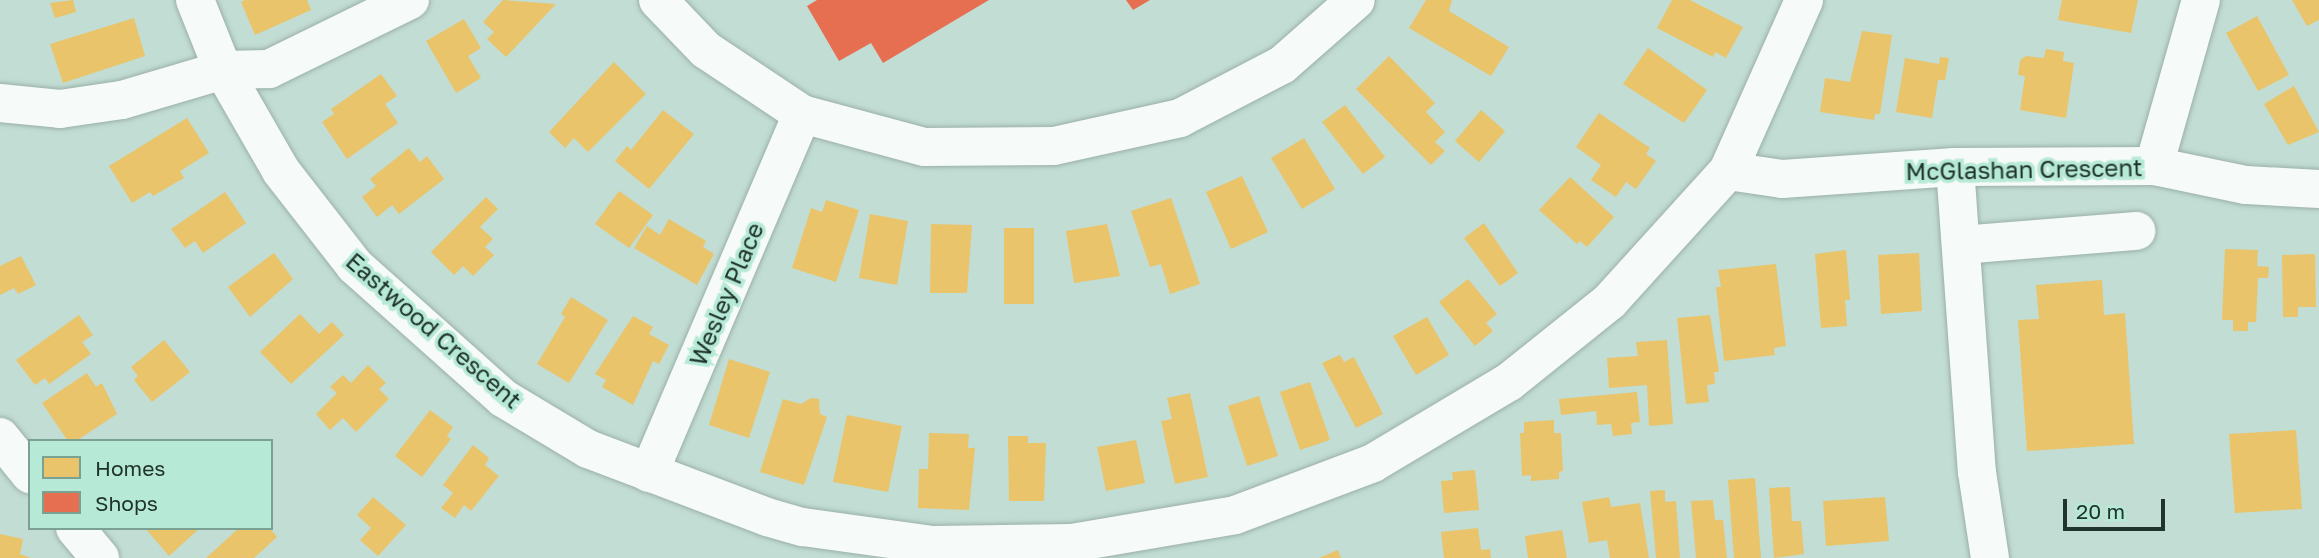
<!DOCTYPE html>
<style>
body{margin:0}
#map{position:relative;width:2319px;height:558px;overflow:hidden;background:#c2ddd3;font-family:"Golos Text",sans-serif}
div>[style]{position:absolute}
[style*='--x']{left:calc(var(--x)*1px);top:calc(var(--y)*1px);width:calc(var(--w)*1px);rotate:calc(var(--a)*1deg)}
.homes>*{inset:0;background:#e9c46a}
.shops>*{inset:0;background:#e76f51}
.roads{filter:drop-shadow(0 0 2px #9ab0a8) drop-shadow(0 0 2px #9ab0a8)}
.minor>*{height:38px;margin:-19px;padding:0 19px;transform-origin:19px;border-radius:19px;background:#f6faf8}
span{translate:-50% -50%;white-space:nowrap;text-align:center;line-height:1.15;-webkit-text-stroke:7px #b6e9d6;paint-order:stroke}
.street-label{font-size:24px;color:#20342d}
.legend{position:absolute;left:28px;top:439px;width:245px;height:91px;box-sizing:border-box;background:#b6e9d6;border:2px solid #7aa192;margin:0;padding:9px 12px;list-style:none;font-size:21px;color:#20342d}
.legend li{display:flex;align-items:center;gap:14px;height:35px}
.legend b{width:35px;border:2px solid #7aa192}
.scale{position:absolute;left:2063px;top:499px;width:102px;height:32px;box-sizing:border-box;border:4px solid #20342d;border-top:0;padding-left:9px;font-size:21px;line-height:24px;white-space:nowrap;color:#20342d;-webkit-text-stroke:5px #b6e9d6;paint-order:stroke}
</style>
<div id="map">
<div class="homes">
<i style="clip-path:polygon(73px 0,76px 12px,55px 18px,50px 3px)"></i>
<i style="clip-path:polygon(245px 0,307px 0,311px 10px,255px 35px,241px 2px)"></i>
<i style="clip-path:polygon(503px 0,556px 4px,506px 57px,487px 39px,494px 32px,483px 22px)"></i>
<i style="clip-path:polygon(1426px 0,1452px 0,1449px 11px,1509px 47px,1491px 76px,1409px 28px)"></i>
<i style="clip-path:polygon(1672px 0,1690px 0,1743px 27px,1726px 58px,1715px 52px,1713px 57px,1657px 28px)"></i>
<i style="clip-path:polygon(2062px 0,2138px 0,2131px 33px,2058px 20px)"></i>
<i style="clip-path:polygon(2292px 0,2319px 0,2319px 20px,2307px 26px)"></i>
<i style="clip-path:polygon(2257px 16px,2289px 75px,2258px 91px,2226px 33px)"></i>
<i style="clip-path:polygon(134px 18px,145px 56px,63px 83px,50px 44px)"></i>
<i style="clip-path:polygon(464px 19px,481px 48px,468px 56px,481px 78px,456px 93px,426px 41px)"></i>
<i style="clip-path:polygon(1862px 31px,1892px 35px,1880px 114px,1875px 114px,1874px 120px,1820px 112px,1825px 78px,1850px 82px)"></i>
<i style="clip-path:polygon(1648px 48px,1707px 90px,1684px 123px,1623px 84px)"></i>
<i style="clip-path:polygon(2046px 49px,2064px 52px,2063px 61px,2074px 63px,2066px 118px,2020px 110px,2025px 76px,2018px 75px,2020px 60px,2026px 56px,2044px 58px)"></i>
<i style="clip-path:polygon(1389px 56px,1435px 103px,1426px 112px,1445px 132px,1435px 142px,1445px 151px,1431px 165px,1356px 89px)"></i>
<i style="clip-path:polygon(1940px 57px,1949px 58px,1945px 80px,1938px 80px,1932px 118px,1896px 112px,1905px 58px,1939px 64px)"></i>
<i style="clip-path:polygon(614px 62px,646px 94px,588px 152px,574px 138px,565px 148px,549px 132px)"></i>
<i style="clip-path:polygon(381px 74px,397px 96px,385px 104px,398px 123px,347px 159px,322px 122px,334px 114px,331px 109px)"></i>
<i style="clip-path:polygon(2294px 86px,2319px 132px,2288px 145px,2264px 104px)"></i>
<i style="clip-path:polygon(1345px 105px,1385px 157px,1363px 174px,1322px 122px)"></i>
<i style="clip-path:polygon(663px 110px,694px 134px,649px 189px,615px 161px,627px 146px,631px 150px)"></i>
<i style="clip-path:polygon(1481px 110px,1505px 131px,1479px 162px,1455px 141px)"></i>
<i style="clip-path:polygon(1599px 113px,1650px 148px,1646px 154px,1656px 161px,1636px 189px,1626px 182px,1616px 197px,1591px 180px,1601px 165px,1576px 147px)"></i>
<i style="clip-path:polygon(187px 118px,209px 153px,180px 171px,184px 178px,153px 196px,150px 192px,132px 203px,109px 166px)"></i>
<i style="clip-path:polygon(1304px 138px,1335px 189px,1302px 209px,1271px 158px)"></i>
<i style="clip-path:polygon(409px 148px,420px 162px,427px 156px,444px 179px,399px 214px,392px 205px,377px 217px,362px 197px,376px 186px,370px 179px)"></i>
<i style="clip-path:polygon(1242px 176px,1268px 232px,1231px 249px,1206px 192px)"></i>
<i style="clip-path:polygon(1570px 177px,1614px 217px,1587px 247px,1580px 241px,1577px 244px,1539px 210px)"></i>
<i style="clip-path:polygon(619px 191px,653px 215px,629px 248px,595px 224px)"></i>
<i style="clip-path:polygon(225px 192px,246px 223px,203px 253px,195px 241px,185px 248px,171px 229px)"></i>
<i style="clip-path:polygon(486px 197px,498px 209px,480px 227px,493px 239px,485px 247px,494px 255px,473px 276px,463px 266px,454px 275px,431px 252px)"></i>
<i style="clip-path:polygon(1171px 198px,1200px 284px,1170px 294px,1161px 264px,1150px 267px,1131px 211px)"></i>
<i style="clip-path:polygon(826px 200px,859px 210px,836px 282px,792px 268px,811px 208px,822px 212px)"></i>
<i style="clip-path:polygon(870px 214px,908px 221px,897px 285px,859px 278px)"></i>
<i style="clip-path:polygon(669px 219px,706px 241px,703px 247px,714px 254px,697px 285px,634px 248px,647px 226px,660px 235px)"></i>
<i style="clip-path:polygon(1484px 223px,1518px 273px,1500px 286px,1464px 238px)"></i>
<i style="clip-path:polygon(931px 224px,972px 225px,967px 293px,930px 293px)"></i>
<i style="clip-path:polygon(1107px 224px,1120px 276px,1074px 283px,1066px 231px)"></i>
<i style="clip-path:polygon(1004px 228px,1034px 228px,1034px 304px,1004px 304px)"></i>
<i style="clip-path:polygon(2225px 249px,2258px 250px,2257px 266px,2269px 267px,2268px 278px,2258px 278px,2256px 322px,2248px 322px,2248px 331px,2233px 331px,2233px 320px,2222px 320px)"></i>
<i style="clip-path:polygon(1846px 250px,1850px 300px,1845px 300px,1847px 326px,1821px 328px,1815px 254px)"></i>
<i style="clip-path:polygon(274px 253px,293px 279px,250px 317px,228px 287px)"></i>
<i style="clip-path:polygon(1919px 253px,1922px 311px,1881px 314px,1878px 255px)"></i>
<i style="clip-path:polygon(2315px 254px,2316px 307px,2298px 307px,2298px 317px,2283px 317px,2282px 255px)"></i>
<i style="clip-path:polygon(21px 256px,36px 285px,18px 294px,14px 288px,0 295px,0 266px)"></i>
<i style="clip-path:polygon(1776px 264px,1786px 346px,1774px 348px,1775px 355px,1724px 361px,1716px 287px,1721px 287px,1718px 270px)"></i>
<i style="clip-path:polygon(1468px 279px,1497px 314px,1486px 323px,1493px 331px,1475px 346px,1439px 302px)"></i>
<i style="clip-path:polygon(2102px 280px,2104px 315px,2125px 313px,2134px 444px,2027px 451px,2018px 320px,2039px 319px,2036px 285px)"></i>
<i style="clip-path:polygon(571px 297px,608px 320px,569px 383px,537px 364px,565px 317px,561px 314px)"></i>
<i style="clip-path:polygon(300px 314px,319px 334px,332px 322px,344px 335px,291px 384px,260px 352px)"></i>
<i style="clip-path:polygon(79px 315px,93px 335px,82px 342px,91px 354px,49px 384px,45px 378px,35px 385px,16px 360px)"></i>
<i style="clip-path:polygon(1710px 315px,1719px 372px,1714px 372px,1715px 384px,1707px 385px,1709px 402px,1686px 404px,1677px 318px)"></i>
<i style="clip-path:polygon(633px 316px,653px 327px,649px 334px,669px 345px,659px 364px,653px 361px,633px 405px,602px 387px,606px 380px,595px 374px)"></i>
<i style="clip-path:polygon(1427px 317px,1449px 355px,1416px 375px,1393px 336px)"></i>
<i style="clip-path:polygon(164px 340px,190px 372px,152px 402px,134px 380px,138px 376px,131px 367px)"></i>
<i style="clip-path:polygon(1667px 340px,1673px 424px,1649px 426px,1647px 385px,1609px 388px,1607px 358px,1638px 356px,1636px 342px)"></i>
<i style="clip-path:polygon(1340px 355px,1344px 362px,1354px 357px,1383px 414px,1356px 428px,1322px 363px)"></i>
<i style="clip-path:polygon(729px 359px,770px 372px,749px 438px,709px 425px)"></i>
<i style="clip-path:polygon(368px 365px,386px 383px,379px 389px,389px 399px,356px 432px,343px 418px,330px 430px,316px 414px,337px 393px,330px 387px,343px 375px,351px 383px)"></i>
<i style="clip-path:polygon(87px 373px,96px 387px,102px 383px,117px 414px,76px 441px,68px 441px,42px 403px)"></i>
<i style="clip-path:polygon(1310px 382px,1330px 440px,1300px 450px,1280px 392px)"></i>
<i style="clip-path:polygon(1637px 392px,1640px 422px,1631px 423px,1632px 434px,1613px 436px,1611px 424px,1597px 425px,1596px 411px,1561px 415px,1559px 399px)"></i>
<i style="clip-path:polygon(1190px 393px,1208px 477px,1175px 484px,1161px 421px,1172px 419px,1167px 398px)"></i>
<i style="clip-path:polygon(1259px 396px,1278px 456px,1247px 466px,1228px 406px)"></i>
<i style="clip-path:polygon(811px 398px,819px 399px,820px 414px,827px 417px,804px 485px,760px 472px,783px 399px,801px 404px)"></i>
<i style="clip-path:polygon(430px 410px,453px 427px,447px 436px,451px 439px,422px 477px,395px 456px)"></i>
<i style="clip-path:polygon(847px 415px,902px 426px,888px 492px,833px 482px)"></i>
<i style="clip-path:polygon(1554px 420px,1554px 433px,1561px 433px,1563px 471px,1559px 472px,1559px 479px,1531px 481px,1531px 475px,1522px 476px,1520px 433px,1524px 433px,1524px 422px)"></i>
<i style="clip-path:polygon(2296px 430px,2302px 509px,2235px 513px,2229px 434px)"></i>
<i style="clip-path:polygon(929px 433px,969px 434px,968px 448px,975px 448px,969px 510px,918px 508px,919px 469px,928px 469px)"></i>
<i style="clip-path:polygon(1008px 436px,1028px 436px,1028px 443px,1046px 443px,1044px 501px,1009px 501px)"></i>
<i style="clip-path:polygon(1136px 440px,1145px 483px,1106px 491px,1097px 447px)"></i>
<i style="clip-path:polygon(473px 445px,489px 458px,485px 465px,499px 476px,471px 511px,464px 505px,455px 518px,441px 508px,453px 493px,443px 485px)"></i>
<i style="clip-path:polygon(1475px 470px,1479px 510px,1444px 513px,1441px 481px,1453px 480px,1452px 472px)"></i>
<i style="clip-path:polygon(1755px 478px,1761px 558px,1734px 558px,1728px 480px)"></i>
<i style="clip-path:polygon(1790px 487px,1792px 521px,1801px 521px,1804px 554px,1774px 558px,1769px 488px)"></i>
<i style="clip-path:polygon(1665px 490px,1665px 502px,1676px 501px,1680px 558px,1656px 558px,1650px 491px)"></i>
<i style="clip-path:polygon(373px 497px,406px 525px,378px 556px,360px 540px,371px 528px,357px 515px)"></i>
<i style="clip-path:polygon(1609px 497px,1611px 507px,1640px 503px,1649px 558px,1610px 558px,1607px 540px,1589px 543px,1582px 502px)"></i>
<i style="clip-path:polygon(1885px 497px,1889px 541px,1826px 546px,1823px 501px)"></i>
<i style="clip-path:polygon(1713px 500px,1715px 520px,1723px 520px,1727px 558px,1696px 558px,1691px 501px)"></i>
<i style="clip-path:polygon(145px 528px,200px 528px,169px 556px)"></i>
<i style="clip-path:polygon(239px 528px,270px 528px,277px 537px,254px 558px,206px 558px)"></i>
<i style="clip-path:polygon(1478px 528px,1481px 550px,1490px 549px,1491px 558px,1444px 558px,1441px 532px)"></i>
<i style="clip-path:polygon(1562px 530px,1567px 558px,1528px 558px,1525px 536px)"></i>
<i style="clip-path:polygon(0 534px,23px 539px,20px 554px,31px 558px,0 558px)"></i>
<i style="clip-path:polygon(1338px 550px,1341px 558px,1319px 558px)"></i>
</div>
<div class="shops">
<i style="clip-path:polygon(817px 0,989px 0,883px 63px,871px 43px,839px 61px,807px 6px)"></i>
<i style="clip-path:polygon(1126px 0,1150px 0,1133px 10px)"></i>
</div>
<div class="roads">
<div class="minor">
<i style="--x:195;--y:0;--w:75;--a:68.2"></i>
<i style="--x:223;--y:70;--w:116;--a:60.1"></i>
<i style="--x:281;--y:171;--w:120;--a:52.1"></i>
<i style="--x:355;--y:266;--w:198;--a:41.7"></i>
<i style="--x:503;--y:398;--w:99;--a:31"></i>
<i style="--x:588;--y:449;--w:191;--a:20.8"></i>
<i style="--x:767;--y:517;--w:37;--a:16"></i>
<i style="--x:803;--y:527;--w:131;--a:7.9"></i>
<i style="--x:933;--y:545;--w:139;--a:-0.8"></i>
<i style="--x:1072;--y:543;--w:165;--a:-9.7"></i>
<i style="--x:1235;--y:515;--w:147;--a:-20.6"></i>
<i style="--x:1373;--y:463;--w:158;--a:-30.8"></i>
<i style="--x:1509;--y:382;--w:129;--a:-38.7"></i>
<i style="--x:1610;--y:301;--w:176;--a:-47.8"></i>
<i style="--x:1728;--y:171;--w:187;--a:-66"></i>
<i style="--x:658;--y:0;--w:69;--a:46.2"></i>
<i style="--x:706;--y:50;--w:115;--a:33.7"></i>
<i style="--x:802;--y:114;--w:126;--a:15.1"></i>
<i style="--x:924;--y:147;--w:130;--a:-0.4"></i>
<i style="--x:1054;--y:146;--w:129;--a:-12.5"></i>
<i style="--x:1180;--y:118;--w:115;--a:-27.5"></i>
<i style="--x:1282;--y:65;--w:98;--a:-41.3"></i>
<i style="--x:0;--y:103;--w:60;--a:5.7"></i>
<i style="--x:60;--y:109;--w:63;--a:-8.3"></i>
<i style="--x:122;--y:100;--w:105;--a:-16.5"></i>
<i style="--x:223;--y:70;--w:46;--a:-1.2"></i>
<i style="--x:269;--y:69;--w:157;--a:-26.1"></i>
<i style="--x:2154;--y:166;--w:173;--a:-74.2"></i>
<i style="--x:1955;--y:167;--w:306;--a:85.9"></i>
<i style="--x:1977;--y:472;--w:87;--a:81.4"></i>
<i style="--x:1728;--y:171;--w:55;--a:8.4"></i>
<i style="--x:1782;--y:179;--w:173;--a:-4"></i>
<i style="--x:1955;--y:167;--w:199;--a:-0.3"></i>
<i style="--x:2154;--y:166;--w:94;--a:11.7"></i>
<i style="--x:2246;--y:185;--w:73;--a:3.1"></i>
<i style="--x:1961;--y:245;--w:176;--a:-4.6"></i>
<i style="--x:0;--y:437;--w:48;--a:51"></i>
<i style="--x:649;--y:473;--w:390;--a:-66.9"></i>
<i style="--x:75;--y:528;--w:39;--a:50"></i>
</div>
</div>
<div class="street-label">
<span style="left:2024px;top:169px;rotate:-1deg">McGlashan Crescent</span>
<span style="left:726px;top:294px;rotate:-67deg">Wesley Place</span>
<span style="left:434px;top:330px;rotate:41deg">Eastwood Crescent</span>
</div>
<ul class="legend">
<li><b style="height:19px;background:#e9c46a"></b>Homes</li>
<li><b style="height:19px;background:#e76f51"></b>Shops</li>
</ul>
<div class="scale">20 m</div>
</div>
